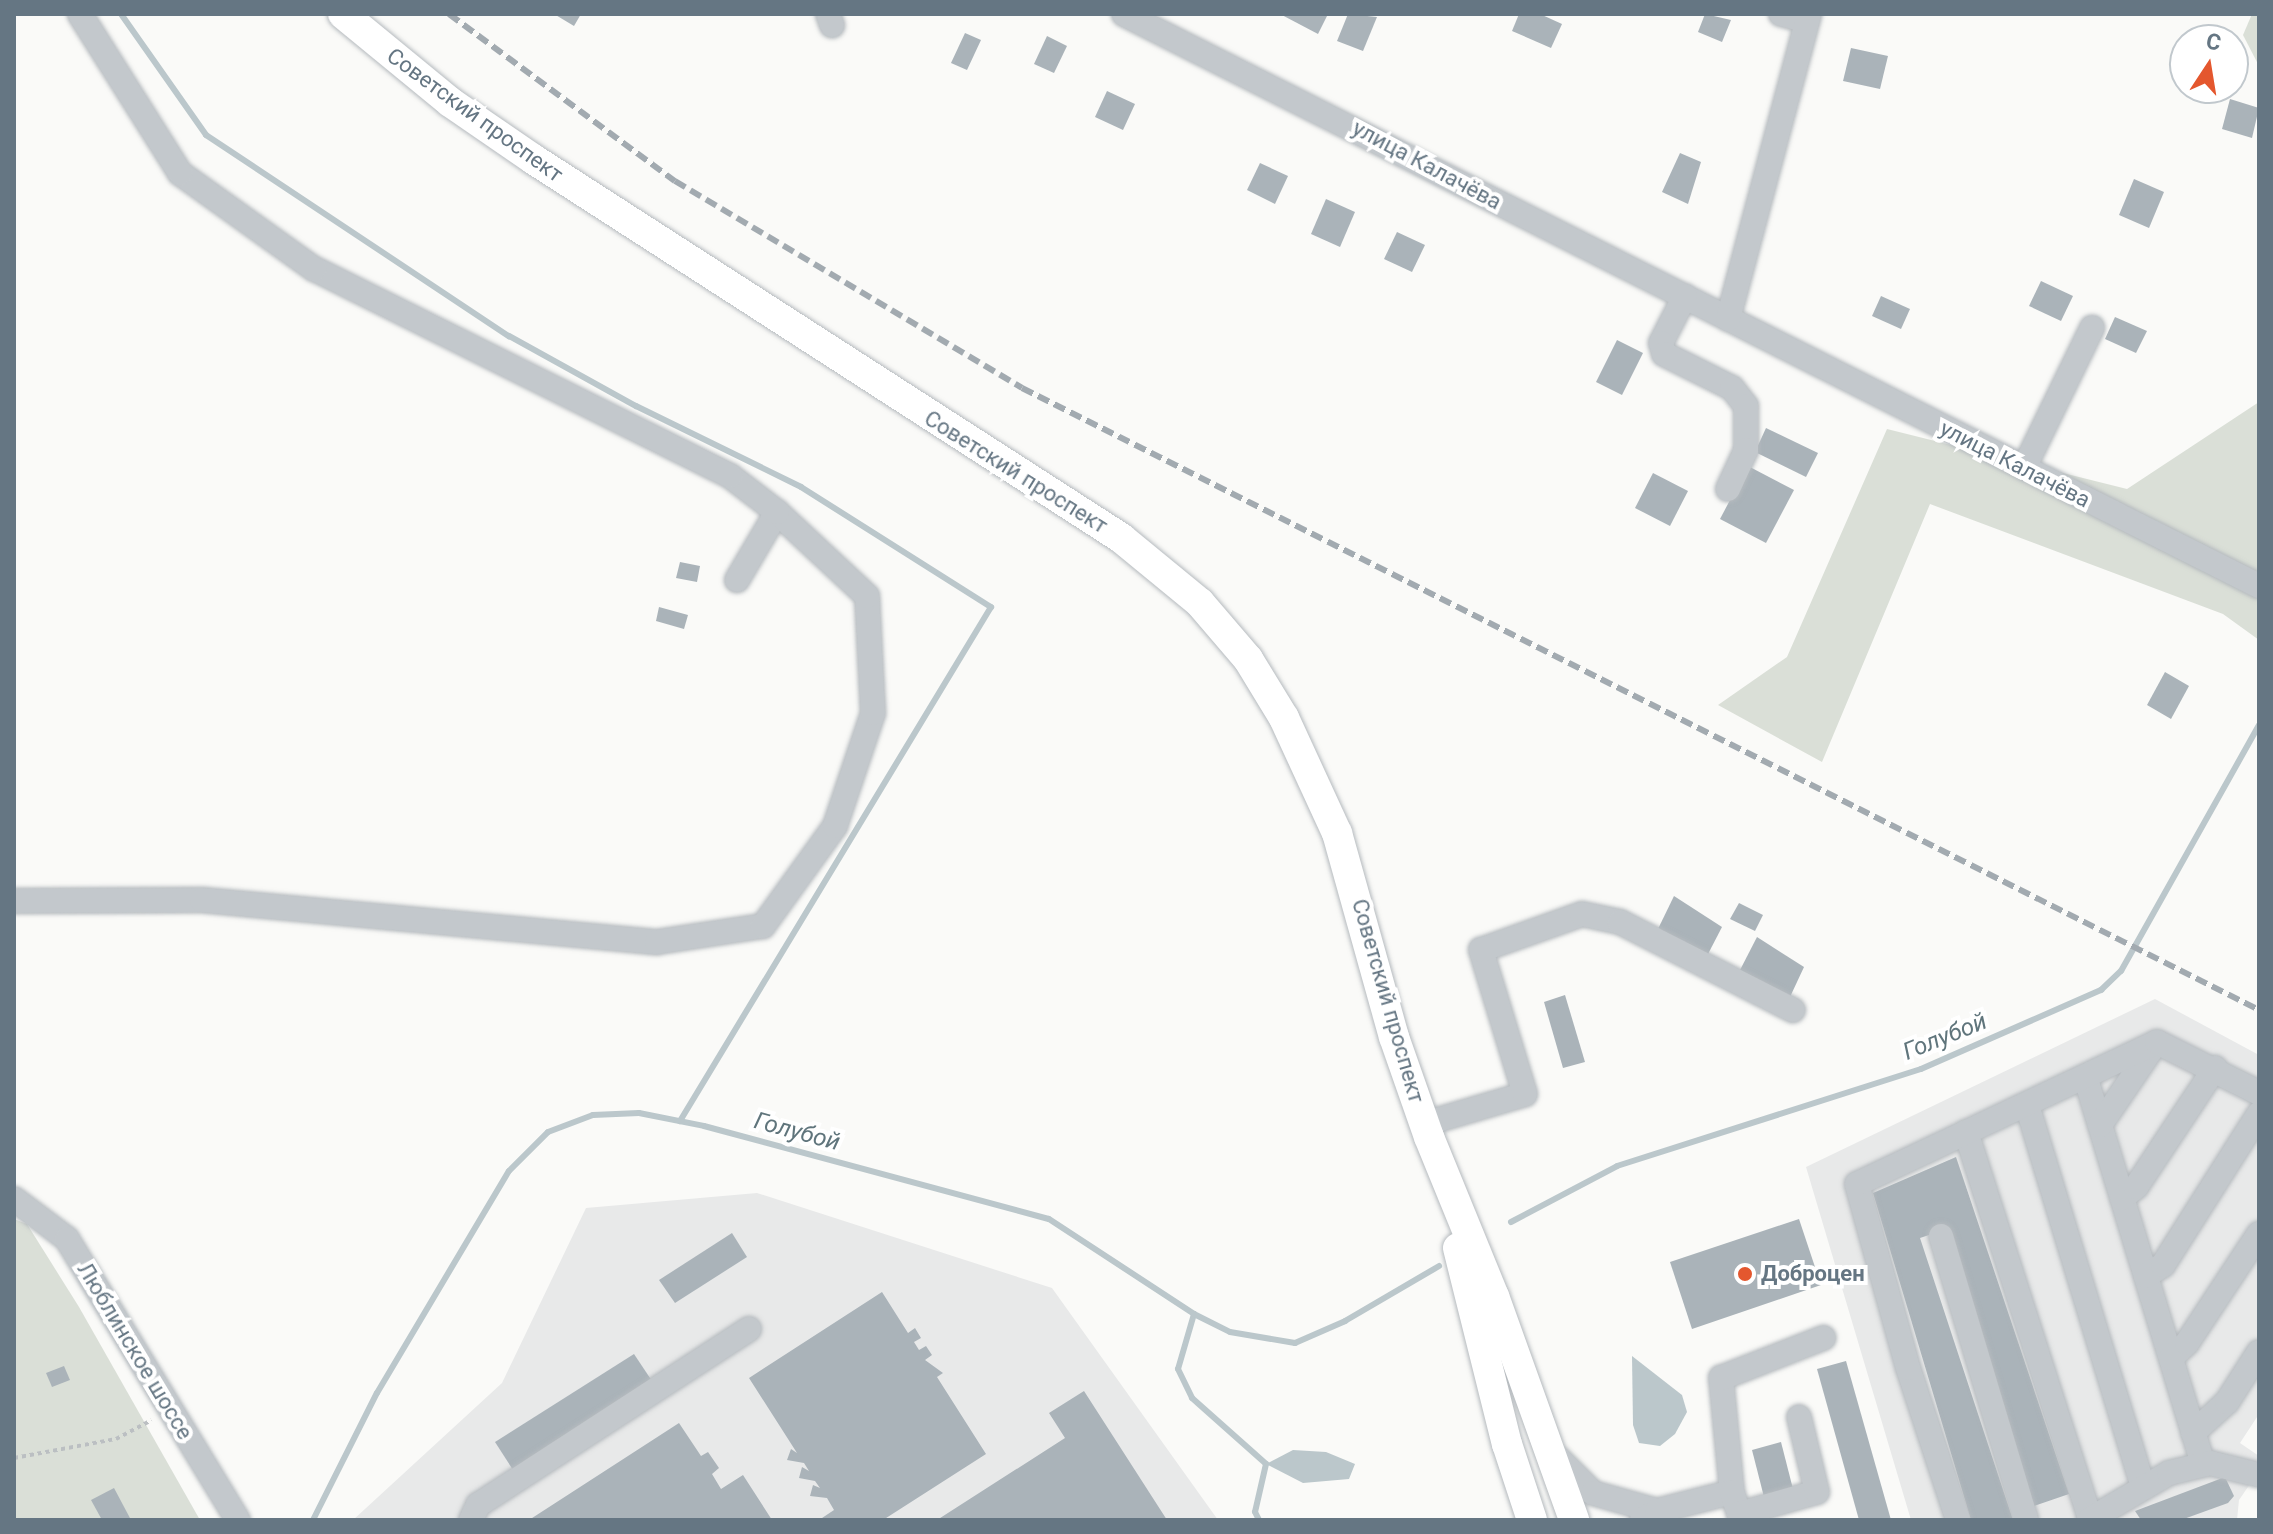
<!DOCTYPE html>
<meta charset="utf-8">
<style>
body{margin:0}
#map{position:relative;width:2273px;height:1534px;overflow:hidden;background:#fafaf8;font-family:Roboto,sans-serif}
div>[style]{position:absolute}
[style*='--x']{left:calc(var(--x)*1px);top:calc(var(--y)*1px);width:calc(var(--w)*1px);rotate:calc(var(--a)*1deg)}
.built>*{inset:0;background:#e8e9e9}
.green>*{inset:0;background:#dadfd7}
.water>*{inset:0;background:#bbc7cb}
.stream>*{height:6px;margin:-3px;padding:0 3px;transform-origin:3px;border-radius:3px;background:#bbc7cb}
.building>*{inset:0;background:#aab3b9}
.path>*{height:4px;margin-top:-2px;transform-origin:0;background:repeating-linear-gradient(90deg,#bbbfc2 0 4px,transparent 0 8px)}
.roads{filter:drop-shadow(0 0 2px #b5babe) drop-shadow(0 0 2px #b5babe)}
.minor>*{height:24px;margin:-12px;padding:0 12px;transform-origin:12px;border-radius:12px;background:#c3c8cc}
.major>*{height:30px;margin:-15px;padding:0 15px;transform-origin:15px;border-radius:15px;background:#fff}
.rail>*{height:6px;margin-top:-3px;transform-origin:0;background:repeating-linear-gradient(90deg,#a2aab0 0 12px,transparent 0 18px)}
.dots>*{width:22px;height:22px;translate:-50% -50%;box-sizing:border-box;border:4px solid #fff;border-radius:50%}
span{translate:-50% -50%;white-space:nowrap;text-align:center;line-height:1.15;-webkit-text-stroke:8px #fff;paint-order:stroke}
.street-label{font-size:22px;color:#657683}
.poi-label{font-size:22px;color:#657683;font-weight:700}
.left{translate:0 -50%;text-align:left}
.water-label{font-size:24px;color:#60757c;font-style:italic}
.frame{position:absolute;inset:0;border:16px solid #657683;pointer-events:none}
.north{position:absolute;left:2169px;top:24px;width:80px;height:80px;box-sizing:border-box;background:#fff;border:2px solid #c1c8cd;border-radius:50%;rotate:12deg;font-size:22px;font-weight:700;line-height:32px;text-align:center;color:#657683}
.north::after{content:'';display:block;margin:auto;width:28px;height:36px;background:#e4572e;clip-path:polygon(50% 0,100% 100%,50% 72%,0 100%)}
</style>
<div id="map">
<div class="built">
<i style="clip-path:polygon(2155px 999px,2259px 1055px,2259px 1414px,2240px 1443px,2259px 1456px,2259px 1471px,2239px 1500px,2237px 1520px,1911px 1520px,1806px 1167px)"></i>
<i style="clip-path:polygon(757px 1193px,1052px 1288px,1218px 1520px,353px 1520px,502px 1383px,586px 1208px)"></i>
</div>
<div class="green">
<i style="clip-path:polygon(2252px 14px,2259px 14px,2259px 66px,2243px 35px)"></i>
<i style="clip-path:polygon(2259px 402px,2259px 640px,2223px 614px,1930px 504px,1822px 762px,1718px 705px,1787px 657px,1887px 429px,2127px 489px)"></i>
<i style="clip-path:polygon(14px 1219px,27px 1224px,79px 1307px,200px 1520px,14px 1520px)"></i>
</div>
<div class="water">
<i style="clip-path:polygon(1632px 1356px,1682px 1395px,1687px 1412px,1675px 1434px,1660px 1446px,1639px 1443px,1633px 1425px)"></i>
<i style="clip-path:polygon(1293px 1450px,1326px 1452px,1355px 1464px,1349px 1479px,1303px 1483px,1266px 1464px)"></i>
</div>
<div class="stream">
<i style="--x:121;--y:14;--w:148;--a:54.9"></i>
<i style="--x:206;--y:135;--w:364;--a:33.6"></i>
<i style="--x:509;--y:336;--w:145;--a:28.9"></i>
<i style="--x:636;--y:406;--w:184;--a:26.1"></i>
<i style="--x:801;--y:487;--w:225;--a:32.3"></i>
<i style="--x:991;--y:607;--w:601;--a:121.18"></i>
<i style="--x:1511;--y:1222;--w:120;--a:-27.8"></i>
<i style="--x:1617;--y:1166;--w:319;--a:-17.7"></i>
<i style="--x:1921;--y:1069;--w:197;--a:-23.7"></i>
<i style="--x:2101;--y:990;--w:28;--a:-44"></i>
<i style="--x:2121;--y:971;--w:282;--a:-60.7"></i>
<i style="--x:1194;--y:1314;--w:57;--a:106.2"></i>
<i style="--x:1178;--y:1369;--w:32;--a:64"></i>
<i style="--x:1192;--y:1398;--w:99;--a:41.7"></i>
<i style="--x:1266;--y:1464;--w:49;--a:102.9"></i>
<i style="--x:1255;--y:1512;--w:9;--a:63"></i>
<i style="--x:313;--y:1520;--w:142;--a:-63.3"></i>
<i style="--x:377;--y:1393;--w:258;--a:-59.3"></i>
<i style="--x:509;--y:1171;--w:55;--a:-45"></i>
<i style="--x:548;--y:1132;--w:48;--a:-20.7"></i>
<i style="--x:593;--y:1115;--w:46;--a:-2.5"></i>
<i style="--x:639;--y:1113;--w:66;--a:11.3"></i>
<i style="--x:704;--y:1126;--w:357;--a:15.1"></i>
<i style="--x:1049;--y:1219;--w:173;--a:33.2"></i>
<i style="--x:1194;--y:1314;--w:40;--a:26.6"></i>
<i style="--x:1230;--y:1332;--w:66;--a:9.6"></i>
<i style="--x:1295;--y:1343;--w:55;--a:-23.7"></i>
<i style="--x:1345;--y:1321;--w:109;--a:-30.3"></i>
</div>
<div class="building">
<i style="clip-path:polygon(554px 14px,581px 14px,574px 26px)"></i>
<i style="clip-path:polygon(1280px 14px,1328px 14px,1318px 34px)"></i>
<i style="clip-path:polygon(1348px 14px,1377px 17px,1363px 51px,1337px 41px)"></i>
<i style="clip-path:polygon(1519px 14px,1540px 14px,1562px 24px,1551px 48px,1512px 31px)"></i>
<i style="clip-path:polygon(1705px 14px,1731px 20px,1722px 42px,1698px 32px)"></i>
<i style="clip-path:polygon(965px 33px,981px 40px,967px 70px,951px 63px)"></i>
<i style="clip-path:polygon(1047px 36px,1067px 46px,1054px 73px,1034px 64px)"></i>
<i style="clip-path:polygon(1851px 48px,1888px 56px,1880px 89px,1843px 81px)"></i>
<i style="clip-path:polygon(1107px 91px,1135px 104px,1123px 130px,1095px 117px)"></i>
<i style="clip-path:polygon(2230px 99px,2259px 108px,2252px 138px,2222px 129px)"></i>
<i style="clip-path:polygon(1680px 153px,1701px 162px,1688px 204px,1662px 192px)"></i>
<i style="clip-path:polygon(1260px 163px,1288px 176px,1275px 204px,1247px 190px)"></i>
<i style="clip-path:polygon(2134px 179px,2164px 192px,2149px 228px,2119px 215px)"></i>
<i style="clip-path:polygon(1326px 199px,1355px 212px,1340px 247px,1311px 234px)"></i>
<i style="clip-path:polygon(1397px 232px,1425px 245px,1412px 272px,1384px 259px)"></i>
<i style="clip-path:polygon(2041px 281px,2073px 296px,2061px 321px,2029px 306px)"></i>
<i style="clip-path:polygon(1881px 296px,1910px 309px,1901px 329px,1872px 316px)"></i>
<i style="clip-path:polygon(2115px 317px,2147px 331px,2136px 353px,2105px 339px)"></i>
<i style="clip-path:polygon(1617px 340px,1643px 353px,1622px 395px,1596px 382px)"></i>
<i style="clip-path:polygon(1766px 428px,1818px 453px,1806px 477px,1755px 452px)"></i>
<i style="clip-path:polygon(1748px 466px,1794px 490px,1766px 543px,1720px 519px)"></i>
<i style="clip-path:polygon(1653px 473px,1688px 491px,1670px 526px,1635px 508px)"></i>
<i style="clip-path:polygon(680px 562px,700px 566px,697px 582px,676px 578px)"></i>
<i style="clip-path:polygon(659px 607px,688px 615px,684px 629px,656px 621px)"></i>
<i style="clip-path:polygon(2165px 672px,2189px 686px,2171px 719px,2147px 705px)"></i>
<i style="clip-path:polygon(1674px 896px,1722px 927px,1707px 956px,1657px 931px)"></i>
<i style="clip-path:polygon(1739px 903px,1763px 915px,1755px 931px,1730px 919px)"></i>
<i style="clip-path:polygon(1757px 937px,1804px 967px,1790px 997px,1739px 972px)"></i>
<i style="clip-path:polygon(1565px 995px,1585px 1062px,1563px 1068px,1544px 1002px)"></i>
<i style="clip-path:polygon(1956px 1157px,2069px 1494px,2034px 1506px,1947px 1229px,1920px 1238px,2013px 1520px,1971px 1520px,1873px 1193px)"></i>
<i style="clip-path:polygon(1799px 1219px,1821px 1285px,1692px 1329px,1670px 1262px)"></i>
<i style="clip-path:polygon(732px 1233px,747px 1257px,675px 1303px,659px 1280px)"></i>
<i style="clip-path:polygon(882px 1292px,908px 1333px,915px 1328px,921px 1338px,914px 1342px,919px 1350px,926px 1346px,932px 1355px,925px 1360px,943px 1373px,937px 1377px,986px 1454px,883px 1520px,819px 1520px,834px 1510px,827px 1498px,810px 1496px,813px 1485px,820px 1488px,815px 1481px,799px 1478px,802px 1467px,809px 1471px,804px 1463px,787px 1460px,791px 1449px,797px 1453px,749px 1378px)"></i>
<i style="clip-path:polygon(634px 1354px,652px 1381px,513px 1470px,495px 1442px)"></i>
<i style="clip-path:polygon(1846px 1361px,1891px 1520px,1859px 1520px,1817px 1369px)"></i>
<i style="clip-path:polygon(64px 1366px,70px 1380px,52px 1387px,46px 1373px)"></i>
<i style="clip-path:polygon(1084px 1391px,1167px 1520px,937px 1520px,1065px 1438px,1049px 1413px)"></i>
<i style="clip-path:polygon(679px 1423px,701px 1456px,708px 1452px,719px 1468px,712px 1474px,721px 1489px,743px 1475px,772px 1520px,529px 1520px)"></i>
<i style="clip-path:polygon(1781px 1442px,1793px 1489px,1764px 1497px,1752px 1450px)"></i>
<i style="clip-path:polygon(2225px 1477px,2234px 1496px,2228px 1503px,2181px 1520px,2141px 1520px,2135px 1511px)"></i>
<i style="clip-path:polygon(114px 1488px,131px 1520px,102px 1520px,91px 1500px)"></i>
</div>
<div class="path">
<i style="--x:14;--y:1458;--w:104;--a:-10.6"></i>
<i style="--x:116;--y:1439;--w:40;--a:-28"></i>
</div>
<div class="roads">
<div class="minor">
<i style="--x:828;--y:14;--w:12;--a:70"></i>
<i style="--x:1124;--y:14;--w:1271;--a:26.75"></i>
<i style="--x:1781;--y:14;--w:27;--a:15"></i>
<i style="--x:1685;--y:296;--w:53;--a:117.1"></i>
<i style="--x:1661;--y:343;--w:11;--a:75"></i>
<i style="--x:1664;--y:354;--w:76;--a:26.6"></i>
<i style="--x:1732;--y:388;--w:23;--a:52"></i>
<i style="--x:1746;--y:406;--w:44;--a:90"></i>
<i style="--x:1746;--y:450;--w:43;--a:114.8"></i>
<i style="--x:1728;--y:319;--w:316;--a:-75.1"></i>
<i style="--x:2024;--y:468;--w:156;--a:-64.1"></i>
<i style="--x:737;--y:580;--w:79;--a:-59.5"></i>
<i style="--x:14;--y:901;--w:188;--a:-0.3"></i>
<i style="--x:202;--y:900;--w:457;--a:5.3"></i>
<i style="--x:657;--y:942;--w:107;--a:-8.6"></i>
<i style="--x:763;--y:926;--w:123;--a:-54.2"></i>
<i style="--x:835;--y:826;--w:119;--a:-71.4"></i>
<i style="--x:873;--y:713;--w:117;--a:-92.9"></i>
<i style="--x:867;--y:596;--w:123;--a:-137"></i>
<i style="--x:777;--y:512;--w:59;--a:-142.5"></i>
<i style="--x:730;--y:476;--w:465;--a:-153.5"></i>
<i style="--x:314;--y:269;--w:165;--a:-144.4"></i>
<i style="--x:180;--y:173;--w:188;--a:-122.2"></i>
<i style="--x:2086;--y:1079;--w:403;--a:73.1"></i>
<i style="--x:2027;--y:1105;--w:398;--a:73.1"></i>
<i style="--x:1424;--y:1124;--w:105;--a:-16.5"></i>
<i style="--x:1525;--y:1094;--w:151;--a:-107"></i>
<i style="--x:1481;--y:950;--w:107;--a:-19.6"></i>
<i style="--x:1582;--y:914;--w:39;--a:12"></i>
<i style="--x:1620;--y:922;--w:194;--a:27"></i>
<i style="--x:2100;--y:1125;--w:98;--a:-55.8"></i>
<i style="--x:1966;--y:1132;--w:406;--a:72.2"></i>
<i style="--x:2122;--y:1198;--w:18;--a:-38"></i>
<i style="--x:2136;--y:1187;--w:143;--a:-56.4"></i>
<i style="--x:14;--y:1199;--w:66;--a:37"></i>
<i style="--x:67;--y:1239;--w:329;--a:58.7"></i>
<i style="--x:1941;--y:1236;--w:296;--a:73.3"></i>
<i style="--x:2146;--y:1276;--w:20;--a:-33"></i>
<i style="--x:2163;--y:1265;--w:179;--a:-57.6"></i>
<i style="--x:2171;--y:1358;--w:22;--a:-43"></i>
<i style="--x:2187;--y:1343;--w:131;--a:-56.6"></i>
<i style="--x:2193;--y:1433;--w:46;--a:-42.4"></i>
<i style="--x:2227;--y:1402;--w:59;--a:-57.4"></i>
<i style="--x:1551;--y:1451;--w:59;--a:45"></i>
<i style="--x:1593;--y:1493;--w:66;--a:15.7"></i>
<i style="--x:1732;--y:1492;--w:115;--a:-95.5"></i>
<i style="--x:1721;--y:1378;--w:110;--a:-21.4"></i>
<i style="--x:471;--y:1520;--w:17;--a:-65"></i>
<i style="--x:478;--y:1505;--w:323;--a:-33"></i>
<i style="--x:1642;--y:1520;--w:17;--a:-31"></i>
<i style="--x:1657;--y:1511;--w:77;--a:-14.2"></i>
<i style="--x:1732;--y:1492;--w:23;--a:72"></i>
<i style="--x:1739;--y:1514;--w:81;--a:-15.8"></i>
<i style="--x:1817;--y:1492;--w:77;--a:-103.5"></i>
<i style="--x:1958;--y:1520;--w:160;--a:-108.2"></i>
<i style="--x:1908;--y:1368;--w:191;--a:-105.5"></i>
<i style="--x:1857;--y:1184;--w:332;--a:-25.3"></i>
<i style="--x:2157;--y:1042;--w:114;--a:26.6"></i>
<i style="--x:2089;--y:1520;--w:93;--a:-30.4"></i>
<i style="--x:2169;--y:1473;--w:42;--a:-13.7"></i>
<i style="--x:2210;--y:1463;--w:50;--a:13.8"></i>
</div>
<div class="major">
<i style="--x:343;--y:14;--w:139;--a:39.4"></i>
<i style="--x:450;--y:102;--w:101;--a:34.5"></i>
<i style="--x:533;--y:159;--w:700;--a:32.8"></i>
<i style="--x:1121;--y:538;--w:102;--a:39.4"></i>
<i style="--x:1200;--y:603;--w:74;--a:49.4"></i>
<i style="--x:1248;--y:659;--w:69;--a:58.6"></i>
<i style="--x:1284;--y:718;--w:127;--a:65.3"></i>
<i style="--x:1337;--y:833;--w:212;--a:74.4"></i>
<i style="--x:1394;--y:1037;--w:106;--a:70.7"></i>
<i style="--x:1429;--y:1137;--w:172;--a:67.8"></i>
<i style="--x:1494;--y:1296;--w:238;--a:70.3"></i>
<i style="--x:1458;--y:1248;--w:202;--a:76"></i>
<i style="--x:1507;--y:1444;--w:80;--a:71.8"></i>
</div>
</div>
<div class="rail">
<i style="--x:449;--y:14;--w:281;--a:36.5"></i>
<i style="--x:675;--y:181;--w:404;--a:30.8"></i>
<i style="--x:1022;--y:388;--w:1385;--a:26.69"></i>
</div>
<div class="dots">
<i style="left:1745px;top:1274px;background:#e4572e"></i>
</div>
<div class="street-label">
<span style="left:475px;top:115px;rotate:36deg">Советский проспект</span>
<span style="left:1427px;top:165px;rotate:28deg">улица Калачёва</span>
<span style="left:2015px;top:464px;rotate:27deg">улица Калачёва</span>
<span style="left:1016px;top:472px;rotate:32deg">Советский проспект</span>
<span style="left:1388px;top:1001px;rotate:74deg">Советский проспект</span>
<span style="left:135px;top:1351px;rotate:59deg">Люблинское шоссе</span>
</div>
<div class="poi-label">
<span class="left" style="left:1761px;top:1274px">Доброцен</span>
</div>
<div class="water-label">
<span style="left:1945px;top:1037px;rotate:-22deg">Голубой</span>
<span style="left:797px;top:1132px;rotate:15deg">Голубой</span>
</div>
<div class="frame"></div>
<div class="north">С</div>
</div>
